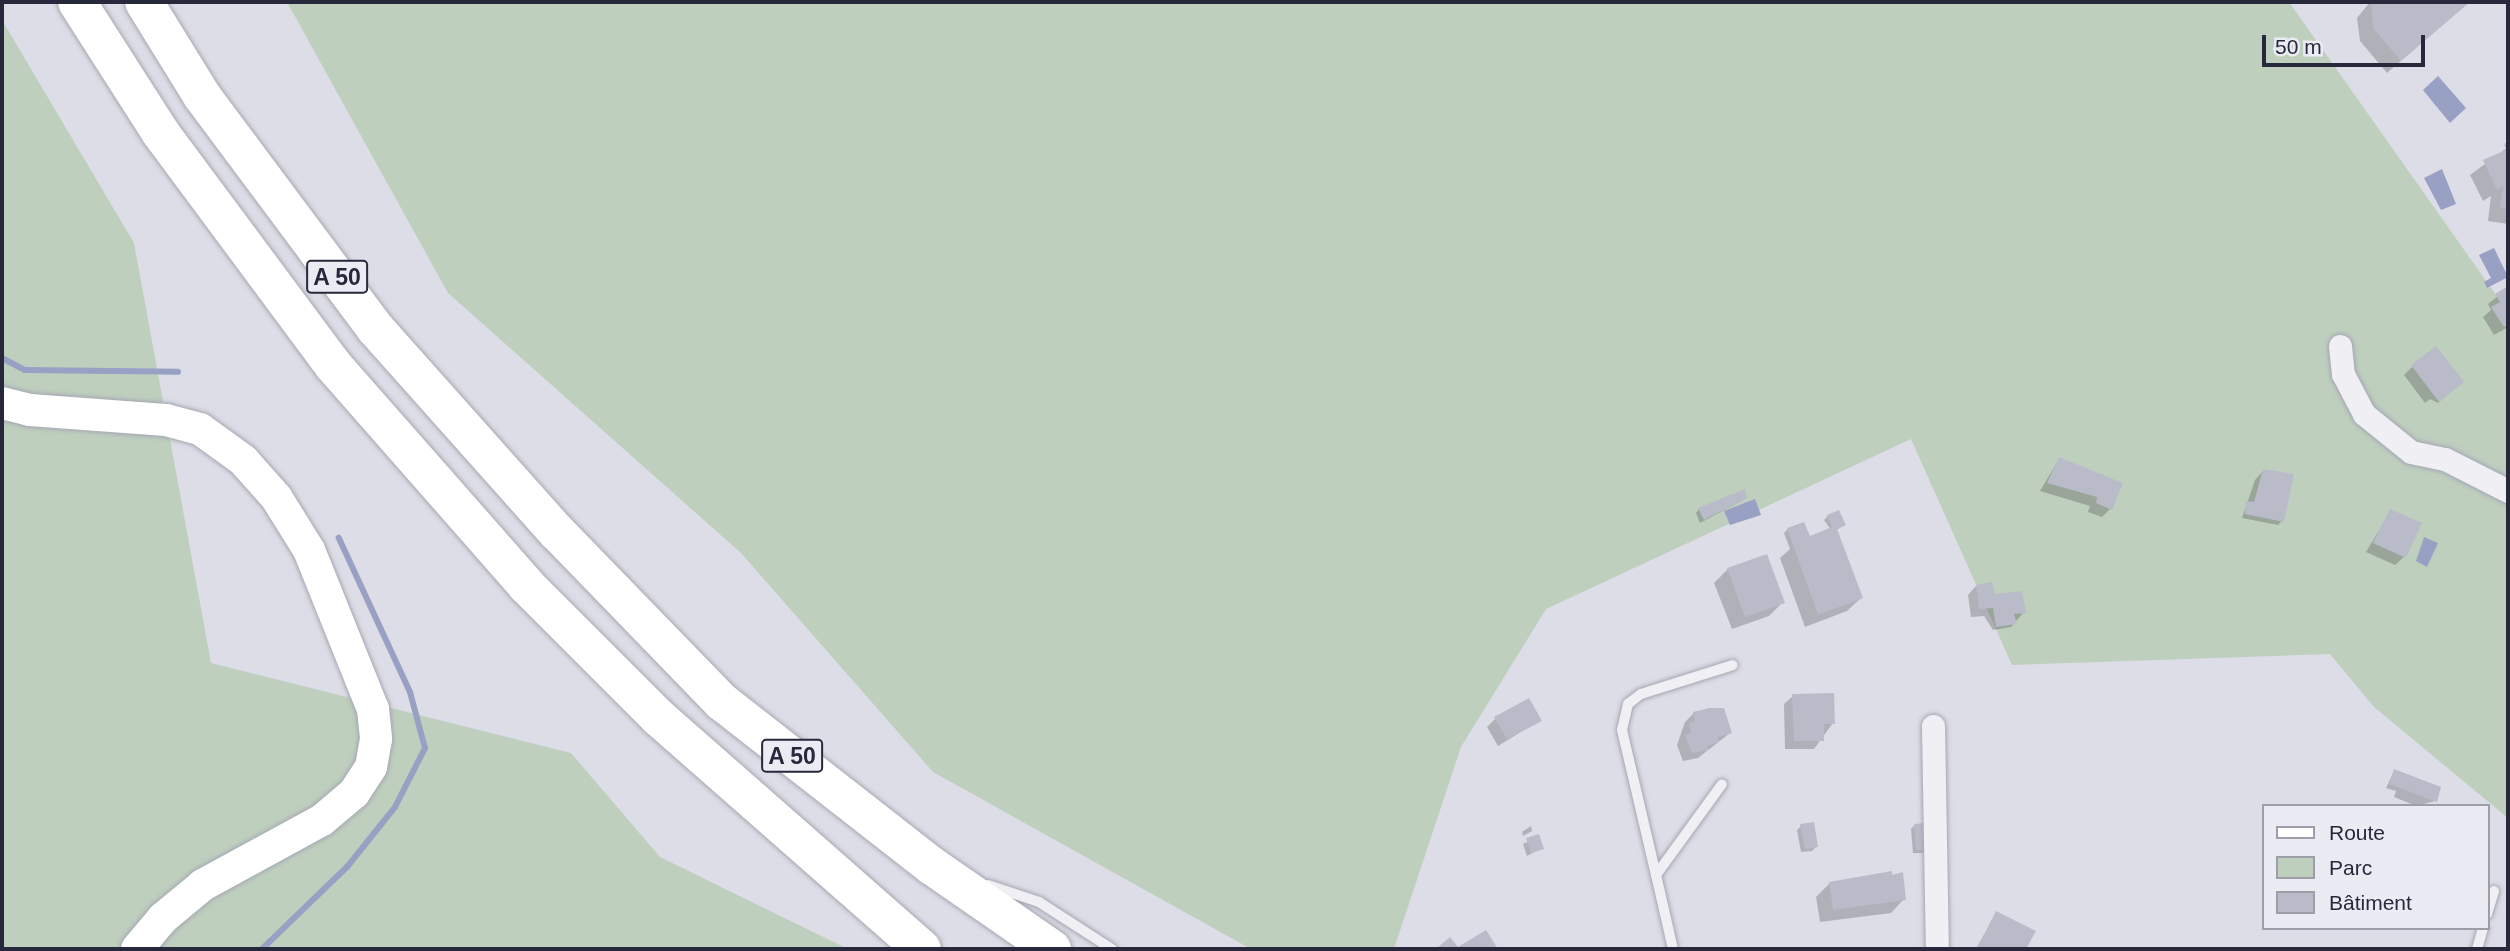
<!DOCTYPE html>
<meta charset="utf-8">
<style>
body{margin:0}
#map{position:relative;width:2510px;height:951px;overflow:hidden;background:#dcdde6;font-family:Arial,sans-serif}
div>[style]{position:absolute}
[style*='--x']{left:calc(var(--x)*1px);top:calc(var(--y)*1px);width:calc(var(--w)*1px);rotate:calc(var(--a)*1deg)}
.green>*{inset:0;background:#becfbe}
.water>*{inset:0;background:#98a0c4}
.shadow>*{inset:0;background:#0003}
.stream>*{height:6px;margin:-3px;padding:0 3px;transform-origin:3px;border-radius:3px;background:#98a0c4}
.building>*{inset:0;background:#babbc8}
.roads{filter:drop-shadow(0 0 2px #a6a7b3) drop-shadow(0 0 2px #a6a7b3)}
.lane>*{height:10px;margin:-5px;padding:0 5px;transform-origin:5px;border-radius:5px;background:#efeff4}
.street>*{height:23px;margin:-11.5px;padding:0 11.5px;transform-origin:11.5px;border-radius:11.5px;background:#efeff4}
.secondary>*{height:32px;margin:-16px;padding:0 16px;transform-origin:16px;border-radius:16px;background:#fff}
.highway>*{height:38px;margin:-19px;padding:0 19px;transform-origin:19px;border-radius:19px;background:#fff}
span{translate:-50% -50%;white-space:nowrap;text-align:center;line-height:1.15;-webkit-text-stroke:5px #ebecf3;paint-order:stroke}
.shield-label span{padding:2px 5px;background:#ebecf3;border:2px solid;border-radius:5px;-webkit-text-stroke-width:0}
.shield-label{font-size:23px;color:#27283b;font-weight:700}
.frame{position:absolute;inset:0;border:4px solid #27283b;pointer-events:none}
.legend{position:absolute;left:2262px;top:804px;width:228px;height:126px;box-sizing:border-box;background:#ebecf3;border:2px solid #9d9ea9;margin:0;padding:9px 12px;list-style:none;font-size:21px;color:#27283b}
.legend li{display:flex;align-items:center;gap:14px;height:35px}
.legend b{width:35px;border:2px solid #9d9ea9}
.scale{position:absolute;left:2262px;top:35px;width:163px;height:32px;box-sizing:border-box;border:4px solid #27283b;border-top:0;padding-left:9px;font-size:21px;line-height:24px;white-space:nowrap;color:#27283b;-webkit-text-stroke:5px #ebecf3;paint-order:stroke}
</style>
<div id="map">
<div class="green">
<i style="clip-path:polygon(287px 2px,2289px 2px,2508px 312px,2508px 818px,2374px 707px,2330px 654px,2012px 665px,1911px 439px,1546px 609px,1461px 747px,1394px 949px,1251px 949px,933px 772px,741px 553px,448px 293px)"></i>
<i style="clip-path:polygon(2px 20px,134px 243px,211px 663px,571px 753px,660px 857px,848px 949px,2px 949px)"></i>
</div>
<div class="water">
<i style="clip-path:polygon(2438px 76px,2466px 108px,2450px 123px,2423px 90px)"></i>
<i style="clip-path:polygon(2442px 169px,2456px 204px,2441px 210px,2424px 178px)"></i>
<i style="clip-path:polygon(2494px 248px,2508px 277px,2487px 288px,2484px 282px,2491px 278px,2479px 255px)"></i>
<i style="clip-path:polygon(1755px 499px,1761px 515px,1730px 525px,1724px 511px)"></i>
<i style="clip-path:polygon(2424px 537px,2438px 543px,2427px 567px,2416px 561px)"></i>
</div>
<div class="shadow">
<i style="clip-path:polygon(2370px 2px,2402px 6px,2408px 2px,2468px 2px,2387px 73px,2360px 41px,2357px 18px)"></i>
<i style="clip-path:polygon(2508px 147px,2508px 224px,2488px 221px,2491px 196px,2483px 201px,2470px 175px)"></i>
<i style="clip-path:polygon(2508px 288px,2508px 327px,2494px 335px,2483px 317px,2491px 310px,2488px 304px)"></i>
<i style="clip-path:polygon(2412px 367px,2462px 382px,2438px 403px,2430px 399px,2425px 403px,2404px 375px)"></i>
<i style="clip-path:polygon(2059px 459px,2110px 509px,2102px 517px,2088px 512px,2090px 506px,2040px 491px)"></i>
<i style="clip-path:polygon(2263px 471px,2282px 521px,2278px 525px,2242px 518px,2255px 480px)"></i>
<i style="clip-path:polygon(1745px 497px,1741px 501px,1700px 523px,1696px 513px,1699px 509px)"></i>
<i style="clip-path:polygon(2391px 511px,2404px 557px,2395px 565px,2366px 552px)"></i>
<i style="clip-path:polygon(1828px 516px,1844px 525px,1835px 531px,1861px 598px,1847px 611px,1805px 627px,1780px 558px,1790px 549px,1784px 533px,1788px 529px,1801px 542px,1831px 530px,1824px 520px)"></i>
<i style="clip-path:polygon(1728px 569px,1783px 602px,1769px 616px,1732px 629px,1714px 583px)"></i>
<i style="clip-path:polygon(1976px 586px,1993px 596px,2024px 612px,2011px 627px,1993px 630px,1984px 616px,1971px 617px,1968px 595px)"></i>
<i style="clip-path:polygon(1793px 696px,1833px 723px,1814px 749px,1785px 749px,1784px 704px)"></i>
<i style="clip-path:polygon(1694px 713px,1730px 733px,1698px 758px,1683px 761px,1677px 745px,1685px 722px)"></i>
<i style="clip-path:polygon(1496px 718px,1540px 720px,1498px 746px,1487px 727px)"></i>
<i style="clip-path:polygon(2394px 771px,2439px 788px,2435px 801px,2416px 806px,2394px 797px,2396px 791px,2386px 788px)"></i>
<i style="clip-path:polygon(1915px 825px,1927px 849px,1923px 853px,1913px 853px,1911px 829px)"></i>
<i style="clip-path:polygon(1531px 826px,1532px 831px,1523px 836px,1522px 832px)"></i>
<i style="clip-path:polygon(1801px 826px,1816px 847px,1812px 851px,1801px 852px,1797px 830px)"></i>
<i style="clip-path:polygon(1538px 837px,1542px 848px,1527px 856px,1523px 844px)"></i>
<i style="clip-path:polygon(1830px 883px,1904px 899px,1891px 913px,1820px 922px,1816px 897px)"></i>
<i style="clip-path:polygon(1996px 913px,2033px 932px,2022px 949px,1976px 949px)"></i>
</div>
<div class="stream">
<i style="--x:2;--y:358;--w:26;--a:28"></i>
<i style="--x:25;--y:370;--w:153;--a:0.7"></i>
<i style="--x:262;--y:949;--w:118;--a:-44"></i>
<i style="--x:347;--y:867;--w:77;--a:-51.3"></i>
<i style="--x:395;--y:807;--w:66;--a:-63"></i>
<i style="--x:425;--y:748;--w:58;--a:-105"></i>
<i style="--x:410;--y:692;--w:170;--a:-114.8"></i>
</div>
<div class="building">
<i style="clip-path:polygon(2371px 2px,2403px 3px,2470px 2px,2401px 61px,2373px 28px)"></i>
<i style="clip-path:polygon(2508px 142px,2508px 209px,2500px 208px,2503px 186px,2497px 190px,2483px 160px,2506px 150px,2504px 144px)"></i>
<i style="clip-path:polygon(2508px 286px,2508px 325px,2504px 327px,2491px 307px,2500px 302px,2495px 294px)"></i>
<i style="clip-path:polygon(2436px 346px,2464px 382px,2439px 402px,2411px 365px)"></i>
<i style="clip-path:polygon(2059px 457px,2123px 483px,2112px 510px,2096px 503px,2097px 497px,2047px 483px)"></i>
<i style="clip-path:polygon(2263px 469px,2294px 474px,2284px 522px,2245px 514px,2246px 501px,2254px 502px)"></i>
<i style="clip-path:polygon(1745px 489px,1747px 498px,1704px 520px,1698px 508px)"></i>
<i style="clip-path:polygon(2390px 509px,2422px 523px,2406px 558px,2373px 543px)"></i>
<i style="clip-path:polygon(1839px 510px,1846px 525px,1837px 529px,1863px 598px,1818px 615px,1787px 528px,1804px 522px,1810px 536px,1832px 527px,1827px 515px)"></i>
<i style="clip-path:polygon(1767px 554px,1785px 603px,1745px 617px,1727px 568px)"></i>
<i style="clip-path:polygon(1992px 582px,1995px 594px,2022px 591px,2026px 613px,2014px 614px,2017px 624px,1996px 627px,1993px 608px,1979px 609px,1976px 585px)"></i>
<i style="clip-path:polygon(1834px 693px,1835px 724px,1824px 724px,1824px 741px,1794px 741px,1792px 694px)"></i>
<i style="clip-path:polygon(1529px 698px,1542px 721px,1507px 739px,1494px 717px)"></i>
<i style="clip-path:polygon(1709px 708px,1724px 708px,1732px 733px,1718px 737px,1719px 742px,1707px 746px,1709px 750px,1692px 753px,1685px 735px,1691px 732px,1689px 723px,1695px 721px,1693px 712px)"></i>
<i style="clip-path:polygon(2394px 769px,2441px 787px,2437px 802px,2389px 784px)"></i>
<i style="clip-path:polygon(1814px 822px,1818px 847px,1805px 849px,1800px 824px)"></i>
<i style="clip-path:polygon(1927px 823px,1928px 850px,1916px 850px,1914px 824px)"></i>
<i style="clip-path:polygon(1539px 834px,1544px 849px,1531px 853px,1526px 838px)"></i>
<i style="clip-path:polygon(1892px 871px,1892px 875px,1903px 872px,1906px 900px,1833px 910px,1829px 882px)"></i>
<i style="clip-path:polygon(1996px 911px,2036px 931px,2026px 949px,1977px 949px)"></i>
<i style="clip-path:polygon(1486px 930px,1498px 949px,1436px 949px,1450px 937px,1458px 947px)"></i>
</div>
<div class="roads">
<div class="lane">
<i style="--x:1656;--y:875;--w:149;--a:-103.2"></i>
<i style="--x:1622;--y:730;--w:27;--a:-77"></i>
<i style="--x:1628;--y:704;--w:16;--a:-38"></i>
<i style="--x:1641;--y:694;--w:96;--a:-17.5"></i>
<i style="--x:988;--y:885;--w:54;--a:18.4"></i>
<i style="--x:1039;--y:902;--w:87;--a:32.8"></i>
<i style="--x:2487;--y:914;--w:24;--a:-73"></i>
<i style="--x:1673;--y:949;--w:76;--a:-102.9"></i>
<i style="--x:1656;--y:875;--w:112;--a:-54"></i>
<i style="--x:2477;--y:949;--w:22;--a:-74"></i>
</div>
<div class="street">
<i style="--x:2340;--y:346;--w:28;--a:84"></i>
<i style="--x:2343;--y:374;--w:45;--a:62.3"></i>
<i style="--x:2364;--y:414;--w:60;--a:39"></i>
<i style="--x:2411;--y:452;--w:35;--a:12"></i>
<i style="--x:2445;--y:459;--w:71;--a:26.9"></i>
<i style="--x:1933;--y:726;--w:223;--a:89"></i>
</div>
<div class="secondary">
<i style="--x:2;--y:403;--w:29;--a:14"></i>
<i style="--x:30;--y:410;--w:136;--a:4.2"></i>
<i style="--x:166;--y:420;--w:35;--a:15"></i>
<i style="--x:200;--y:429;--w:53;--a:35.8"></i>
<i style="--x:243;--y:460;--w:50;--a:48.3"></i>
<i style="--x:276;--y:497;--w:62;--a:58.1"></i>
<i style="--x:309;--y:550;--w:171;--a:68.1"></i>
<i style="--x:373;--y:709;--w:30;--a:84"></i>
<i style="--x:376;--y:739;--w:28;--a:100"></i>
<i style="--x:371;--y:767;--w:31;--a:123"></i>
<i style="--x:354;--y:793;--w:42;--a:139.8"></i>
<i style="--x:322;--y:820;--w:136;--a:151.4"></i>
<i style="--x:203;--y:885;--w:52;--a:140.5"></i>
<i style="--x:163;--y:918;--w:40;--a:130"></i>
</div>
<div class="highway">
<i style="--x:77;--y:2;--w:154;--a:57.4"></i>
<i style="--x:160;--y:132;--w:290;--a:53.4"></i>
<i style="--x:333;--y:365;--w:293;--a:48.7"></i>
<i style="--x:526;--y:585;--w:187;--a:45"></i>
<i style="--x:658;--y:717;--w:351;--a:41.3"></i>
<i style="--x:144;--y:2;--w:110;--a:58.3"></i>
<i style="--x:202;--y:96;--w:289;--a:53.3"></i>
<i style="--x:375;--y:328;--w:273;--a:48.3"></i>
<i style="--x:557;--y:532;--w:237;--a:45.9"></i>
<i style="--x:722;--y:702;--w:266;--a:38"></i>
<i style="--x:932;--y:866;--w:146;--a:34.7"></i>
</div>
</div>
<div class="shield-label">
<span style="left:337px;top:277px">A 50</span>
<span style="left:792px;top:756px">A 50</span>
</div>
<div class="frame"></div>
<ul class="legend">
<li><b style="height:9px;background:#fff"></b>Route</li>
<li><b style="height:19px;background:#becfbe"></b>Parc</li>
<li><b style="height:19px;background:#babbc8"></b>Bâtiment</li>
</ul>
<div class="scale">50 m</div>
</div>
